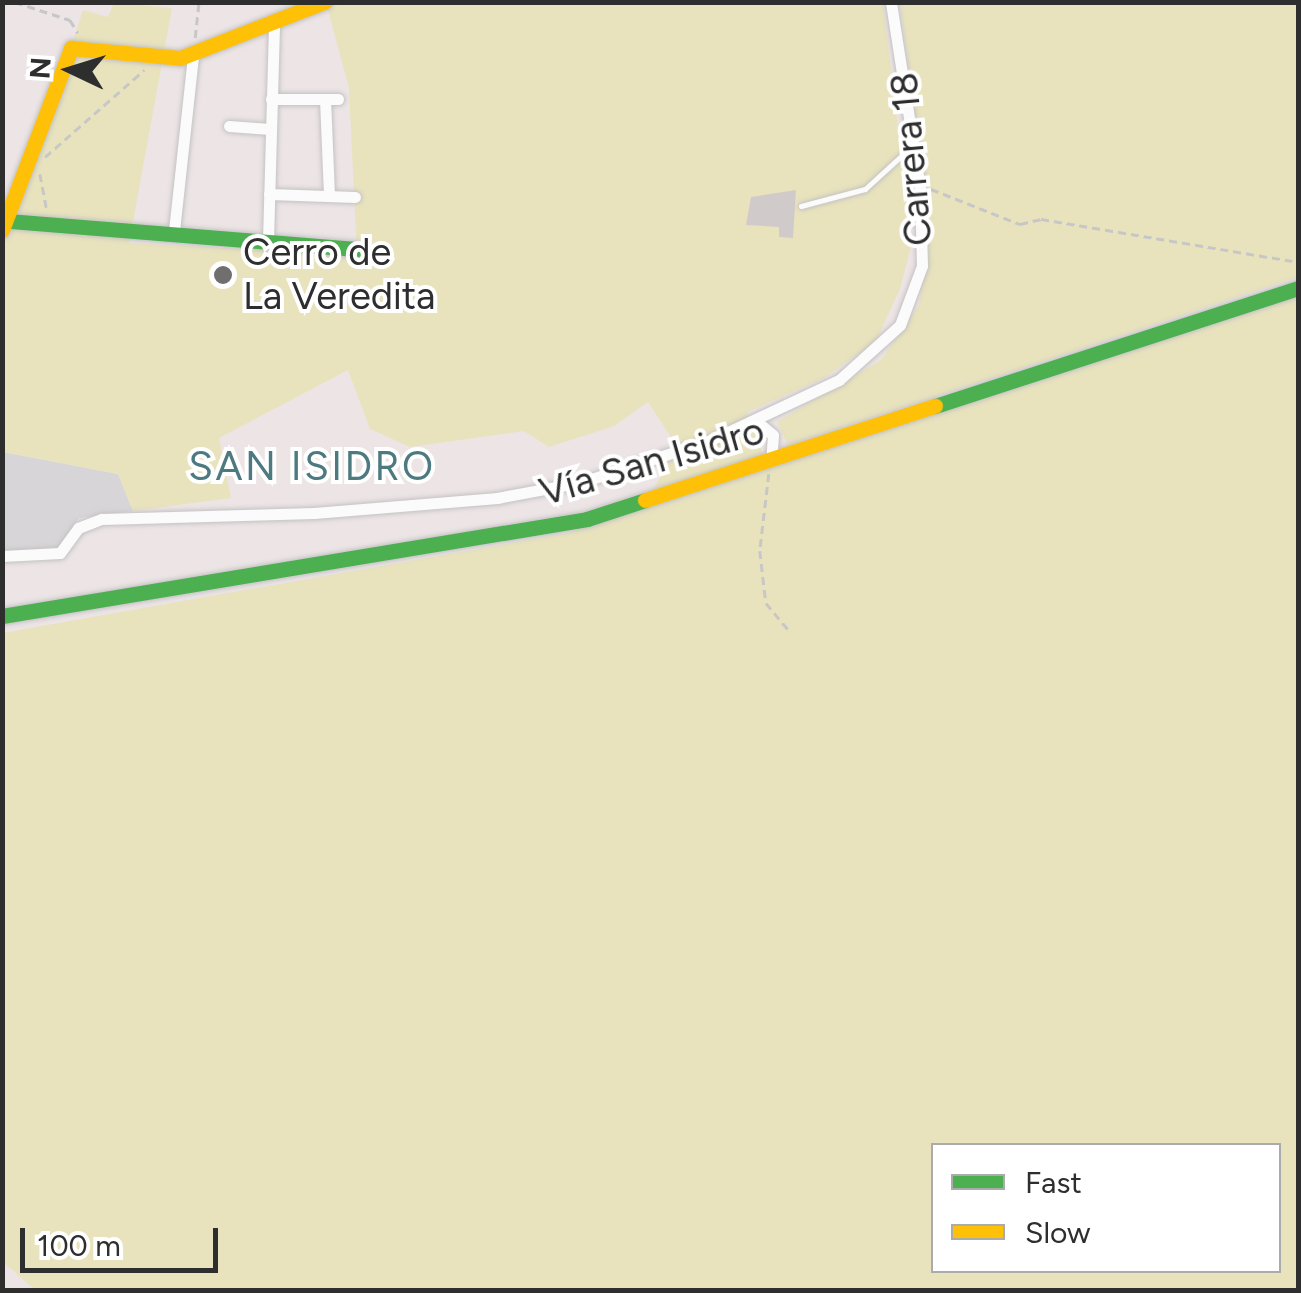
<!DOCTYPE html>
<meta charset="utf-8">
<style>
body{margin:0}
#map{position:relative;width:1301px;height:1293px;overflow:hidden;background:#ece4e5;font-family:Figtree,sans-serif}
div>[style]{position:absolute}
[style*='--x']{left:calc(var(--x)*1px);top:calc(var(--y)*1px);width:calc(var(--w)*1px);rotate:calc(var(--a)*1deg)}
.industrial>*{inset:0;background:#d7d5d8}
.green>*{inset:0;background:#e8e3bd}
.building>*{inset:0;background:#d1cacb}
.path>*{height:2.5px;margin-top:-1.25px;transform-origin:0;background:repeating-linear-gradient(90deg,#c8c7c7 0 8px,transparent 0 13px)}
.roads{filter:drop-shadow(0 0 2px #c4c2c3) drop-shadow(0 0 2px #c4c2c3)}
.lane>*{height:5px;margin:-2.5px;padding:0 2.5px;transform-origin:2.5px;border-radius:2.5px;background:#fcfbfb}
.street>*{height:11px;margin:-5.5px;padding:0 5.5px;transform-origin:5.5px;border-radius:5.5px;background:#fcfbfb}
.fast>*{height:15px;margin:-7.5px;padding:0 7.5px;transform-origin:7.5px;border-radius:7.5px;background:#4caf50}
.slow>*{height:15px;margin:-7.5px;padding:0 7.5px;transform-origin:7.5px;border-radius:7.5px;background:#ffc107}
.dots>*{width:28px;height:28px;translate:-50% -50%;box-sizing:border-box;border:5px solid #fff;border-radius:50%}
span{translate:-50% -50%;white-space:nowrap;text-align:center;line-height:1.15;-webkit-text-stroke:8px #fff;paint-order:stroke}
.street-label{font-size:38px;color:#2e2e2e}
.poi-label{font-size:38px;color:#2e2e2e}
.left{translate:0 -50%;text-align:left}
.neighbourhood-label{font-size:40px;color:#4c7a80;letter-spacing:2.5px}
.frame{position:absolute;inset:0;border:5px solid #2e2e2e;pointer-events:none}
.legend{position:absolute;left:931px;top:1143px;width:350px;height:130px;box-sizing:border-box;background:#fff;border:2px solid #ababab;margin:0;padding:12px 18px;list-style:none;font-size:30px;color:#2e2e2e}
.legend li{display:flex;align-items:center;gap:20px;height:50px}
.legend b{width:50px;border:2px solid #ababab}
.north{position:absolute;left:20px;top:20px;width:100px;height:100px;-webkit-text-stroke:8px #fff;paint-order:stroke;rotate:274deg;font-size:28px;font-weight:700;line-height:40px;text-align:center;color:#2e2e2e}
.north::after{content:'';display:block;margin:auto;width:35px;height:45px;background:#2e2e2e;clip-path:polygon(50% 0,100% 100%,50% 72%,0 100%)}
.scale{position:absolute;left:20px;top:1228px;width:198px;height:45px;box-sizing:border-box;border:5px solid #2e2e2e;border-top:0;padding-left:12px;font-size:30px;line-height:35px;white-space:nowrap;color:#2e2e2e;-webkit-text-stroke:8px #fff;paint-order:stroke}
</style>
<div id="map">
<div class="industrial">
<i style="clip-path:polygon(3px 452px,118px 474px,133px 511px,79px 518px,60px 547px,3px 552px)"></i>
</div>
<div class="green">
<i style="clip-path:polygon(114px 3px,172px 8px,129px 243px,357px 255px,349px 88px,326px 3px,883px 3px,912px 243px,900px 289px,876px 341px,824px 378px,747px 412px,765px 460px,653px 489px,678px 448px,648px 402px,614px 426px,549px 447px,524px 431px,410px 447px,370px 429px,348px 370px,219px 438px,231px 498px,133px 511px,118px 474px,3px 452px,3px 237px,10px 237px,83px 10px,108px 17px)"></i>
<i style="clip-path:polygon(900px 3px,1298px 3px,1298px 277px,788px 445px,777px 422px,881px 360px,919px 305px,931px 230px)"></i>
<i style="clip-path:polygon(evenodd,1298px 296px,1298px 1290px,35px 1290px,2px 1261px,2px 633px,568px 533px,1298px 296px,934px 1146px,1278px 1146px,1278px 1270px,934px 1270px,934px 1146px)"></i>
</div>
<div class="building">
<i style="clip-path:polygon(796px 190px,793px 238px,779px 237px,779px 227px,746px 225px,751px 197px)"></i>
</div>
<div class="path">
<i style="--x:15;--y:2;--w:58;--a:18.1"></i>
<i style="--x:70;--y:20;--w:15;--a:58"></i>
<i style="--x:195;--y:38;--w:36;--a:-84"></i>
<i style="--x:45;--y:157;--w:132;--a:-41.3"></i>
<i style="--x:40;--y:174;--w:37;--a:79"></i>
<i style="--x:931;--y:189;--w:96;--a:21.5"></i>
<i style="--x:1020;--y:224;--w:22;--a:-13"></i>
<i style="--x:1041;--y:219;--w:261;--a:9.5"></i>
<i style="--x:769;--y:474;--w:78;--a:96.7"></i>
<i style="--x:760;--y:551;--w:52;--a:83.4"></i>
<i style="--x:766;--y:603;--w:34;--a:50"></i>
</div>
<div class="roads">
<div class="lane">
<i style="--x:801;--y:206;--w:66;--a:-14.9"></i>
<i style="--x:865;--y:189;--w:62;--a:-42.4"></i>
</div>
<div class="street">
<i style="--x:271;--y:99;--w:67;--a:0"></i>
<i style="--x:325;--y:99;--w:96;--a:87.6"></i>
<i style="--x:229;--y:126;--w:41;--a:4.2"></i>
<i style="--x:269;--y:194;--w:86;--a:2"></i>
<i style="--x:174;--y:231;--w:177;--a:-83.8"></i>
<i style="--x:268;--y:241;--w:216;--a:-88.4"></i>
<i style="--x:755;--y:420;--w:23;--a:40"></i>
<i style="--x:773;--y:435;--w:26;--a:94"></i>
<i style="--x:2;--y:556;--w:58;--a:-3"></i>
<i style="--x:60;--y:553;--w:31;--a:-54"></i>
<i style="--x:78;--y:528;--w:26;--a:-21"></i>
<i style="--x:102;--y:519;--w:212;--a:-1.6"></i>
<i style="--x:314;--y:513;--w:184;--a:-4.7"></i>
<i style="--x:497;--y:498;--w:86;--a:-10.7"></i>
<i style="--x:582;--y:482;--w:136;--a:-18"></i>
<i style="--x:711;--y:440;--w:141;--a:-25.1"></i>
<i style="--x:839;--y:380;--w:82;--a:-42"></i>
<i style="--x:900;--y:325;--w:63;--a:-69.6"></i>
<i style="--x:922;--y:266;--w:78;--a:-91.5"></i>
<i style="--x:920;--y:188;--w:188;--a:-98.9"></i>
</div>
<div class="fast">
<i style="--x:9;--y:221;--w:350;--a:4.6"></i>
<i style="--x:935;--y:406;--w:382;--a:-18"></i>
<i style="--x:2;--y:616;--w:593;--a:-9.41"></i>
<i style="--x:587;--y:519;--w:61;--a:-18.1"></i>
</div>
<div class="slow">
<i style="--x:2;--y:230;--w:195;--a:-69.2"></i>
<i style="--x:71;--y:48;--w:109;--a:5.2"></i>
<i style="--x:180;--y:58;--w:155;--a:-21.3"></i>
<i style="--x:645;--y:500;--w:305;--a:-18"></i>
</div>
</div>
<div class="dots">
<i style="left:223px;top:275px;background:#706e6e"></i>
</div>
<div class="street-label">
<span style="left:912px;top:159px;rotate:-95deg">Carrera 18</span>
<span style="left:652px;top:462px;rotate:-16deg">Vía San Isidro</span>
</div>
<div class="poi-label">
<span class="left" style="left:243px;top:275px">Cerro de<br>La Veredita</span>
</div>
<div class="neighbourhood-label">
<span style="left:312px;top:466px">SAN ISIDRO</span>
</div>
<div class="frame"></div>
<ul class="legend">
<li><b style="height:12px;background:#4caf50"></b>Fast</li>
<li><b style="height:12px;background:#ffc107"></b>Slow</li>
</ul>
<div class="north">N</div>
<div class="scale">100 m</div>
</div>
